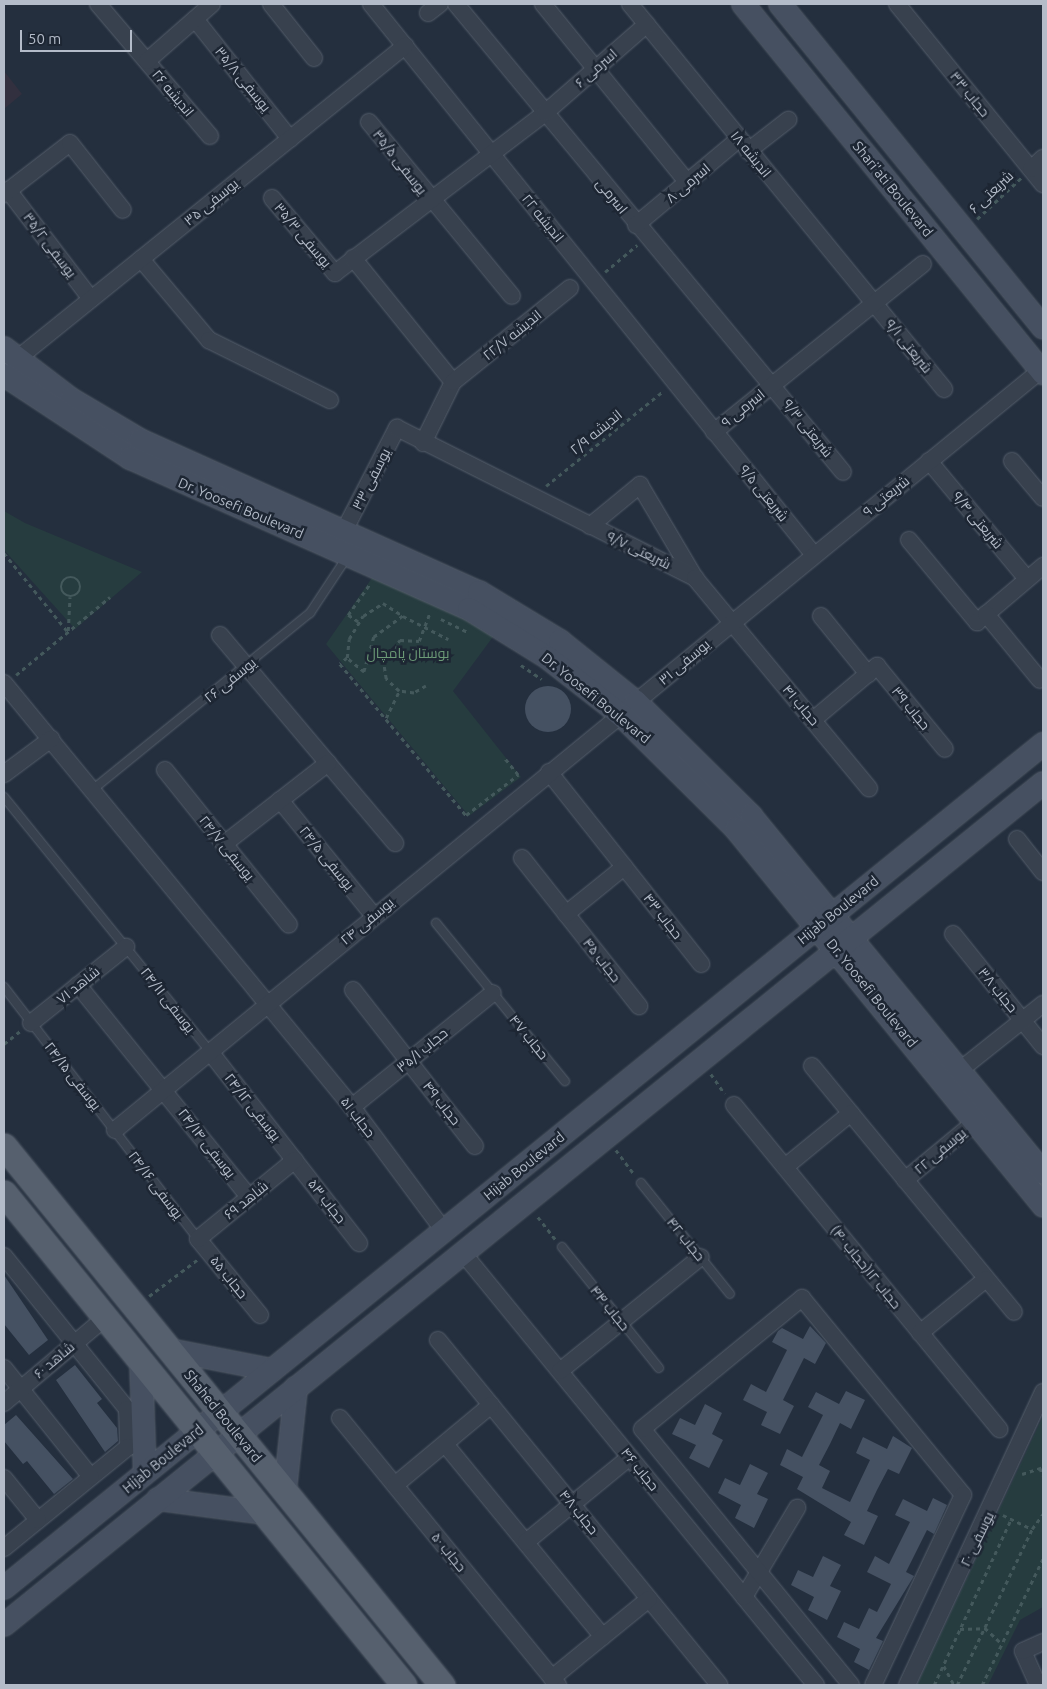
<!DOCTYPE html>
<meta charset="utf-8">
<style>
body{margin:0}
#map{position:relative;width:1047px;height:1689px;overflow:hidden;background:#242f3e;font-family:Ubuntu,Cairo,sans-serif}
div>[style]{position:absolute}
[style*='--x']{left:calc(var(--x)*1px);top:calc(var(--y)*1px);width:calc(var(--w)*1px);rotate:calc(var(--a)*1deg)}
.medical>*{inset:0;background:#32303f}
.green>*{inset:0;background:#263c3f}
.building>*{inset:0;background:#455162}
.round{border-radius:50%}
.path>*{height:2.5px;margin-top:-1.25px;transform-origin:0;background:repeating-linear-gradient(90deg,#44595c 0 4px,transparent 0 8px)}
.path>.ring{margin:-1.25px;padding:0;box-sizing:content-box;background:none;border:2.5px solid #44595c;border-radius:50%}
.roads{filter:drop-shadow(0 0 1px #565f6c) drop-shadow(0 0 1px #565f6c)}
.lane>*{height:8px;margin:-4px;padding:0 4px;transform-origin:4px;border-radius:4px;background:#38414e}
.street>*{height:16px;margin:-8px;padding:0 8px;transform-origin:8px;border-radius:8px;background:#38414e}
.secondary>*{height:22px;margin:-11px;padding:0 11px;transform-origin:11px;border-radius:11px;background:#465061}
.primary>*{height:25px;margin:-12.5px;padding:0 12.5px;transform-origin:12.5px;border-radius:12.5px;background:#56606e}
span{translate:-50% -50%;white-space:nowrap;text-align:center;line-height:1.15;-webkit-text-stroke:5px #1d2633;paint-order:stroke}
.street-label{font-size:14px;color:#b4bcc9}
.park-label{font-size:14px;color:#6b9a76}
.frame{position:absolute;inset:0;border:5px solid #b4bcc9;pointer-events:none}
.scale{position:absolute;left:20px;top:30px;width:112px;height:22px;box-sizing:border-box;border:2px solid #b4bcc9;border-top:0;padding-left:6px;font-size:15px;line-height:18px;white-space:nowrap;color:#b4bcc9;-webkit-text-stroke:4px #1d2633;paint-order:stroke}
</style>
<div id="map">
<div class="medical">
<i style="clip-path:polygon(4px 71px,22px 94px,4px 109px)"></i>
</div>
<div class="green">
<i style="clip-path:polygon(4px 511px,25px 523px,142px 572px,75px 629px,4px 550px)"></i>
<i style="clip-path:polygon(374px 575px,440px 603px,495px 634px,453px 691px,521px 777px,469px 816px,326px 644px)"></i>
<i style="clip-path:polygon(1043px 1416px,1043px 1607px,1020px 1620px,988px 1685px,917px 1685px)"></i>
</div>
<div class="building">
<i class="round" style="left:525px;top:686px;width:46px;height:46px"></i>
<i style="clip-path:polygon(4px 1275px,48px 1340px,29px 1355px,4px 1324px)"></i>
<i style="clip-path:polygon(810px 1326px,826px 1343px,815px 1364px,804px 1358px,783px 1400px,794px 1406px,780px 1434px,761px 1425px,767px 1412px,743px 1400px,751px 1384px,766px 1392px,787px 1350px,772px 1342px,778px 1331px,782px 1328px,803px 1339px)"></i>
<i style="clip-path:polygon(75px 1365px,102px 1399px,97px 1403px,117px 1428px,118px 1441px,105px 1452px,56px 1380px)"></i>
<i style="clip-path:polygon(846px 1391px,865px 1400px,851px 1429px,840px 1423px,830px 1444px,819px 1465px,830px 1471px,822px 1488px,850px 1502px,870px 1460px,856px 1453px,863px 1437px,887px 1449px,893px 1436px,912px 1448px,899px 1474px,888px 1469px,877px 1490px,867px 1511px,878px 1516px,864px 1545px,844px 1535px,851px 1522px,797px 1489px,803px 1477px,780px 1465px,787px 1449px,802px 1457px,823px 1415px,808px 1407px,816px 1392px,839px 1404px)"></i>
<i style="clip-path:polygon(705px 1404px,722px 1413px,712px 1434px,723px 1440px,709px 1468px,689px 1458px,696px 1445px,672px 1434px,680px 1418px,695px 1425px)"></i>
<i style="clip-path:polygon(16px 1415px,73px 1479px,54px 1494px,27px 1461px,23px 1464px,4px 1441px,4px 1425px)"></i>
<i style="clip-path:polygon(750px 1464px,768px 1473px,757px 1494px,768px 1499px,754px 1528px,735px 1518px,741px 1505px,718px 1493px,725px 1478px,740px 1485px)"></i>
<i style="clip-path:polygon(933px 1498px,947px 1505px,934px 1534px,927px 1530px,906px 1572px,914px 1576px,876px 1638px,883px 1641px,869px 1670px,854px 1662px,860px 1649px,837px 1637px,844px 1622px,859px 1629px,869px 1608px,877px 1612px,891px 1584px,867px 1572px,875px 1556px,889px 1564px,910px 1522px,895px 1515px,903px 1499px,927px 1511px)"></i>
<i style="clip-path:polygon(823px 1556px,841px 1565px,830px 1586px,841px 1591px,827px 1620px,808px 1610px,814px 1597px,791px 1585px,798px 1570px,813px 1577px)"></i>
</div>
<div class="path">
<i style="--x:977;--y:219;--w:60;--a:-43"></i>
<i style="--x:605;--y:272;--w:42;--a:-40.2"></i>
<i style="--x:546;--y:486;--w:149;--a:-39"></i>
<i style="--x:4;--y:553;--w:102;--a:51"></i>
<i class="ring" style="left:61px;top:577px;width:17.5px;height:17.5px"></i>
<i style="--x:383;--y:603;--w:24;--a:33"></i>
<i style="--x:403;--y:616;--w:36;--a:144"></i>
<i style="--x:374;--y:637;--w:36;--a:106"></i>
<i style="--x:364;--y:672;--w:22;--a:-141"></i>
<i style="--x:347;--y:658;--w:19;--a:-84"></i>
<i style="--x:349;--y:639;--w:27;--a:-59"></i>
<i style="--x:363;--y:616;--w:24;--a:-33"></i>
<i style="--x:403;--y:616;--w:51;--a:27.1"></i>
<i style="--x:441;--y:619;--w:30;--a:26"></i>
<i style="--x:358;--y:622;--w:12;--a:-145"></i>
<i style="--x:348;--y:615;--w:37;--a:-55"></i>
<i style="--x:68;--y:631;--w:34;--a:-87"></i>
<i style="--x:347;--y:658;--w:9;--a:139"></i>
<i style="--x:340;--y:664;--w:197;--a:50.2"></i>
<i style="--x:466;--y:815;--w:66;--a:-37.6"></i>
<i style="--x:518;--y:775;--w:21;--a:-129"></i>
<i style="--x:521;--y:665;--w:25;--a:34"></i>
<i style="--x:16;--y:675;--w:122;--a:-39.7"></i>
<i style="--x:426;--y:686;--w:14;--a:150"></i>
<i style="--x:414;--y:693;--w:15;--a:-172"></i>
<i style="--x:399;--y:691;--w:18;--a:-137"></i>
<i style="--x:386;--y:679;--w:18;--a:-99"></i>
<i style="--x:383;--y:661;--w:27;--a:-51"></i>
<i style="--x:400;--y:640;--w:19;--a:3"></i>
<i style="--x:419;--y:641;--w:31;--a:-69"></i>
<i style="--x:386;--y:718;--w:30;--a:-64"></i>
<i style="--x:4;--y:1044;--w:21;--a:-39"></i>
<i style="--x:711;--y:1074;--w:24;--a:55"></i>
<i style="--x:616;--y:1150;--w:30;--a:53"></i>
<i style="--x:538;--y:1217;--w:29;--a:52"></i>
<i style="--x:149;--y:1296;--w:60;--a:-36.9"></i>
<i style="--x:1040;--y:1468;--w:8;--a:67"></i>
<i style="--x:1022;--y:1474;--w:22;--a:-18"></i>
<i style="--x:1003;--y:1515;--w:32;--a:26"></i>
<i style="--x:960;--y:1629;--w:25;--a:-2"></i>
<i style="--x:985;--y:1628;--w:23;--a:43"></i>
<i style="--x:944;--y:1666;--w:21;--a:62"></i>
<i style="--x:934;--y:1685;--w:183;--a:-65.1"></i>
<i style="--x:957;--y:1685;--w:173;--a:-64.3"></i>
<i style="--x:1032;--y:1529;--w:19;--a:-54"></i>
<i style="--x:982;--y:1685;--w:141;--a:-64.3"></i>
</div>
<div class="roads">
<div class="lane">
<i style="--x:92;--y:790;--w:281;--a:-39.1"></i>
<i style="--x:310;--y:613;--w:67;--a:-56.5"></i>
<i style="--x:4;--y:797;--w:329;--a:51"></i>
<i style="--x:436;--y:923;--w:204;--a:50.8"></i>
<i style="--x:4;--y:987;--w:318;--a:52.4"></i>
<i style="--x:641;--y:1183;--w:142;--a:51.3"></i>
<i style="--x:562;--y:1247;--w:155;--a:51.3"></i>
</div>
<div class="street">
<i style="--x:98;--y:4;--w:173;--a:49.7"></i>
<i style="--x:271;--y:4;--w:69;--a:51.5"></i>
<i style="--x:371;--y:4;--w:707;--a:51.2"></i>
<i style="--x:456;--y:4;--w:607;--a:50.41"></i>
<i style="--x:543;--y:4;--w:230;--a:51"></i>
<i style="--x:630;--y:4;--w:497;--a:50.8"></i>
<i style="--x:897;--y:4;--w:232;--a:51"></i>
<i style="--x:428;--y:13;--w:15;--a:-37"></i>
<i style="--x:195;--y:19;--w:153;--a:51.6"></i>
<i style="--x:147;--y:61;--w:86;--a:-41.2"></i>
<i style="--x:369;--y:122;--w:225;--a:50.6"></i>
<i style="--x:748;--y:151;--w:51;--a:-37.8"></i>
<i style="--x:1031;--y:169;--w:16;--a:-43"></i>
<i style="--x:8;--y:190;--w:137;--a:52.7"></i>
<i style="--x:4;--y:194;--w:83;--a:-37.7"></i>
<i style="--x:70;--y:143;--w:85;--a:51.7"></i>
<i style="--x:272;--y:198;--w:98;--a:50"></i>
<i style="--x:335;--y:273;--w:264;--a:-37.3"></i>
<i style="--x:545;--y:113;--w:135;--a:-41.1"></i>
<i style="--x:636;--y:225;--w:134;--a:-39.9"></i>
<i style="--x:353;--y:258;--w:159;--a:51.1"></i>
<i style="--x:141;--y:259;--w:106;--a:50"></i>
<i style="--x:209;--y:340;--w:135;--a:26.4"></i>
<i style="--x:17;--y:359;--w:499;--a:-38.9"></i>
<i style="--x:714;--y:432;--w:268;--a:-38.8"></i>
<i style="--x:423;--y:443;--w:68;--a:-63.8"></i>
<i style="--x:453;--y:382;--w:150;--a:-38.8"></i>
<i style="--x:929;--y:461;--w:153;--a:50.3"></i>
<i style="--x:1012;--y:461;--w:48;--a:50"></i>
<i style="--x:590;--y:526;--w:65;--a:-39.4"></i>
<i style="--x:640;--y:485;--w:108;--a:59.4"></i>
<i style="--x:345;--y:529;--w:114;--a:-62.8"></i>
<i style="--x:397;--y:428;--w:334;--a:26.7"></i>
<i style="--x:695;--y:578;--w:273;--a:50.4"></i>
<i style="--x:909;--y:540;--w:107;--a:50.3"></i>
<i style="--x:977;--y:622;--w:87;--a:-40.3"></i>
<i style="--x:986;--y:614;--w:85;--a:50.7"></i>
<i style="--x:821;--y:616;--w:75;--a:51"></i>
<i style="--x:220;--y:635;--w:272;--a:49.9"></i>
<i style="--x:4;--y:683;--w:549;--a:50.62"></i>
<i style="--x:352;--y:1107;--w:154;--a:53.4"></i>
<i style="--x:636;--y:702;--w:524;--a:-39.34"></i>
<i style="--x:813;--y:720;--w:84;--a:-40.2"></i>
<i style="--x:877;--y:666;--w:107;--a:50.7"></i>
<i style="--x:165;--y:770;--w:198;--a:51.3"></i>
<i style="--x:549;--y:772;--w:245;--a:51.6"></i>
<i style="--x:4;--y:774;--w:59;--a:-36.7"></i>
<i style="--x:280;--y:800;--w:148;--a:51"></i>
<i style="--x:1017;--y:839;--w:42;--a:51.8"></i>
<i style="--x:224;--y:844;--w:132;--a:-37.9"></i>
<i style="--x:522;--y:858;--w:189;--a:51.7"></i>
<i style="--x:566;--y:914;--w:75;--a:-39"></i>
<i style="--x:953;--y:934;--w:144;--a:51.2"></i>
<i style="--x:78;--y:985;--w:272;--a:51.1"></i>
<i style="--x:353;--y:990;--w:198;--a:52"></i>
<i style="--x:31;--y:1023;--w:122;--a:-38.7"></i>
<i style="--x:211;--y:1053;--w:241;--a:52.1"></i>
<i style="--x:812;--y:1066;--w:318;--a:50.6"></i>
<i style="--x:960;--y:1070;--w:106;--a:-38.5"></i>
<i style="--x:734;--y:1105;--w:419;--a:50.7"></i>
<i style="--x:352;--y:1107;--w:181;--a:-39"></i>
<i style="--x:115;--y:1130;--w:654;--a:-39.36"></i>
<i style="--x:785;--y:1167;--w:85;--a:-39.3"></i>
<i style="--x:905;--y:1180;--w:91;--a:-39.6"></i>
<i style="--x:463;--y:1253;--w:558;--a:50.75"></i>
<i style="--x:4;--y:1256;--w:196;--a:51.2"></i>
<i style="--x:127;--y:1409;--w:38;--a:88"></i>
<i style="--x:128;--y:1447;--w:160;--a:140.8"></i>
<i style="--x:260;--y:1315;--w:98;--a:-129.2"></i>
<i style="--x:198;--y:1239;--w:125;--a:-39.2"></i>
<i style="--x:920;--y:1333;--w:85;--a:-39.3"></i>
<i style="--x:438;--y:1340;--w:445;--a:50.8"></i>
<i style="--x:4;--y:1368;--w:139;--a:51.4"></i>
<i style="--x:560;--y:1371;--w:181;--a:-39"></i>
<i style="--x:4;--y:1403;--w:132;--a:-40.1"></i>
<i style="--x:340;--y:1418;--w:345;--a:50.8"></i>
<i style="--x:445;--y:1444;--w:249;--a:50.7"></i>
<i style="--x:4;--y:1478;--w:54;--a:51"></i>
<i style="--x:395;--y:1485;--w:125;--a:-39.8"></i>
<i style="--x:526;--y:1542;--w:134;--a:-39.3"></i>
<i style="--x:744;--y:1597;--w:104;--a:-59.2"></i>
<i style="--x:552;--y:1678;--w:125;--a:-39.2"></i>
<i style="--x:851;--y:1685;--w:330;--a:-129.2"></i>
<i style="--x:642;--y:1429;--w:207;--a:-39.3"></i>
<i style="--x:802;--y:1298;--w:254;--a:50.7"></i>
<i style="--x:963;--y:1495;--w:210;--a:115.3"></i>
<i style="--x:907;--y:1685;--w:323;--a:-65.1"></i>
<i style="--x:1038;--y:1685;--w:37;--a:-114"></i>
<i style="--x:1023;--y:1651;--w:22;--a:-24"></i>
</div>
<div class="secondary">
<i style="--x:743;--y:4;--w:476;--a:50.9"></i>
<i style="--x:780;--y:4;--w:417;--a:50.9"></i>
<i style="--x:4;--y:348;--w:84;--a:37.3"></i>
<i style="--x:71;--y:399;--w:80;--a:30.7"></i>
<i style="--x:140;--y:440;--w:372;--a:24.2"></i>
<i style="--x:479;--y:592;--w:95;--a:31.2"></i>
<i style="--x:560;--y:641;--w:97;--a:38.8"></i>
<i style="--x:636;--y:702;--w:162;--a:44.7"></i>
<i style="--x:751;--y:816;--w:461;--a:50.7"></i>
<i style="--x:4;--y:375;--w:151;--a:33.4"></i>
<i style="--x:130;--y:458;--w:371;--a:24"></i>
<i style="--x:469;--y:609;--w:93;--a:31.8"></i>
<i style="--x:548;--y:658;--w:93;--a:38"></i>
<i style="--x:621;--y:715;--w:162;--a:44.7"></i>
<i style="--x:736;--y:829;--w:486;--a:50.8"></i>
<i style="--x:170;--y:1350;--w:104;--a:11.1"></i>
<i style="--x:141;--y:1361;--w:112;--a:88"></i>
<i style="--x:285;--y:1491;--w:104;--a:-83.9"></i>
<i style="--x:158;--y:1499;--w:107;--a:7.5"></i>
<i style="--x:4;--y:1588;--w:1339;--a:-39.09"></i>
<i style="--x:4;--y:1625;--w:1337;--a:-39.02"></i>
</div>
<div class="primary">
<i style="--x:4;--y:1146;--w:695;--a:50.9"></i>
<i style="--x:4;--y:1193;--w:634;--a:50.89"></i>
</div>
</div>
<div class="street-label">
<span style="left:596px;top:68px;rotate:-41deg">اسرمی ۶</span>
<span style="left:243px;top:79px;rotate:51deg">یوسفی ۳۵/۸</span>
<span style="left:173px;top:93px;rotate:50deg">اندیشه ۲۶</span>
<span style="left:970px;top:94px;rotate:51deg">حجاب ۳۳</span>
<span style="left:751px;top:154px;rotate:51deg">اندیشه ۱۸</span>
<span style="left:400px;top:162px;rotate:52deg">یوسفی ۳۵/۵</span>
<span style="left:688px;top:183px;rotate:-40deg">اسرمی ۸</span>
<span style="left:893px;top:189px;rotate:51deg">Shari'ati Boulevard</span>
<span style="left:991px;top:192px;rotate:-43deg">شریعتی ۶</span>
<span style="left:612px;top:196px;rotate:51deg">اسرمی</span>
<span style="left:211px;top:202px;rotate:-39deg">یوسفی ۳۵</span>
<span style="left:543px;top:218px;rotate:51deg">اندیشه ۲۲</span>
<span style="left:303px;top:235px;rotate:50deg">یوسفی ۳۵/۳</span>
<span style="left:50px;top:245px;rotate:53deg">یوسفی ۳۵/۲</span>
<span style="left:512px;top:335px;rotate:-39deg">اندیشه ۲۲/۷</span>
<span style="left:909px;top:346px;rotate:51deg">شریعتی ۹/۱</span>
<span style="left:743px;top:408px;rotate:-39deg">اسرمی ۹</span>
<span style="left:808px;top:428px;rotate:51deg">شریعتی ۹/۳</span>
<span style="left:596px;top:432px;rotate:-39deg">اندیشه ۲/۹</span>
<span style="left:371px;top:479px;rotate:-63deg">یوسفی ۳۳</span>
<span style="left:764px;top:493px;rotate:51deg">شریعتی ۹/۵</span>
<span style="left:886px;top:496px;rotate:-39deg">شریعتی ۹</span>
<span style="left:241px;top:508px;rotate:23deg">Dr. Yoosefi Boulevard</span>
<span style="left:978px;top:520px;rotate:50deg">شریعتی ۹/۴</span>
<span style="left:639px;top:550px;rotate:26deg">شریعتی ۹/۷</span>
<span style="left:684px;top:662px;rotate:-40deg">یوسفی ۳۱</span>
<span style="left:230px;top:680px;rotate:-39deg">یوسفی ۲۶</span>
<span style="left:596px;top:698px;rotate:39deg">Dr. Yoosefi Boulevard</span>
<span style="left:801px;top:705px;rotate:50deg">حجاب ۴۱</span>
<span style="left:911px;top:708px;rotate:51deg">حجاب ۳۹</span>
<span style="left:227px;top:848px;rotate:51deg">یوسفی ۲۴/۷</span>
<span style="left:327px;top:858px;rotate:51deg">یوسفی ۲۴/۵</span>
<span style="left:838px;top:910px;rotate:-39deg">Hijab Boulevard</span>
<span style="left:663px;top:916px;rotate:52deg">حجاب ۴۳</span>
<span style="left:367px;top:921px;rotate:-40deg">یوسفی ۲۴</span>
<span style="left:602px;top:960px;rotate:52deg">حجاب ۴۵</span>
<span style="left:78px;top:985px;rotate:-39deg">شاهد ۷۱</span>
<span style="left:998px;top:990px;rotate:51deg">حجاب ۳۸</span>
<span style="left:872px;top:993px;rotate:51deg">Dr. Yoosefi Boulevard</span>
<span style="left:168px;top:1000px;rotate:52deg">یوسفی ۲۴/۱۱</span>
<span style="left:529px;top:1037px;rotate:51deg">حجاب ۴۷</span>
<span style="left:422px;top:1050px;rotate:-39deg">حجاب ۳۵/۱</span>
<span style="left:73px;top:1076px;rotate:52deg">یوسفی ۲۴/۱۵</span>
<span style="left:442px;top:1103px;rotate:52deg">حجاب ۴۹</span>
<span style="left:253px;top:1107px;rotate:52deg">یوسفی ۲۴/۱۲</span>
<span style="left:358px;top:1117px;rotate:53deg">حجاب ۵۱</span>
<span style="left:207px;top:1143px;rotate:52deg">یوسفی ۲۴/۱۴</span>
<span style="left:940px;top:1151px;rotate:-40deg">یوسفی ۲۲</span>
<span style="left:524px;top:1166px;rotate:-39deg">Hijab Boulevard</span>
<span style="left:156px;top:1185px;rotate:53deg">یوسفی ۲۴/۱۶</span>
<span style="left:246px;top:1200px;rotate:-39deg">شاهد ۶۹</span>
<span style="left:327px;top:1201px;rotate:52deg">حجاب ۵۳</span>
<span style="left:686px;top:1239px;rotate:51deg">حجاب ۴۲</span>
<span style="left:866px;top:1267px;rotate:51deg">حجاب ۱۲(حجاب ۴۰)</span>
<span style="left:229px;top:1277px;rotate:51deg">حجاب ۵۵</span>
<span style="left:610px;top:1308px;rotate:51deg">حجاب ۴۴</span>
<span style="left:54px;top:1360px;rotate:-40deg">شاهد ۶۰</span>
<span style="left:223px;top:1416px;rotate:51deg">Shahed Boulevard</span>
<span style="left:163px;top:1459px;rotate:-39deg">Hijab Boulevard</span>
<span style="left:640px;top:1469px;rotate:51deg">حجاب ۴۶</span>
<span style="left:579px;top:1512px;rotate:51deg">حجاب ۴۸</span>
<span style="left:977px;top:1539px;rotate:-64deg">یوسفی ۲۰</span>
<span style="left:449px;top:1552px;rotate:51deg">حجاب ۵۰</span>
</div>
<div class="park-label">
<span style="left:408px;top:653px">بوستان پامچال</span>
</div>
<div class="frame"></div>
<div class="scale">50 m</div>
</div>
